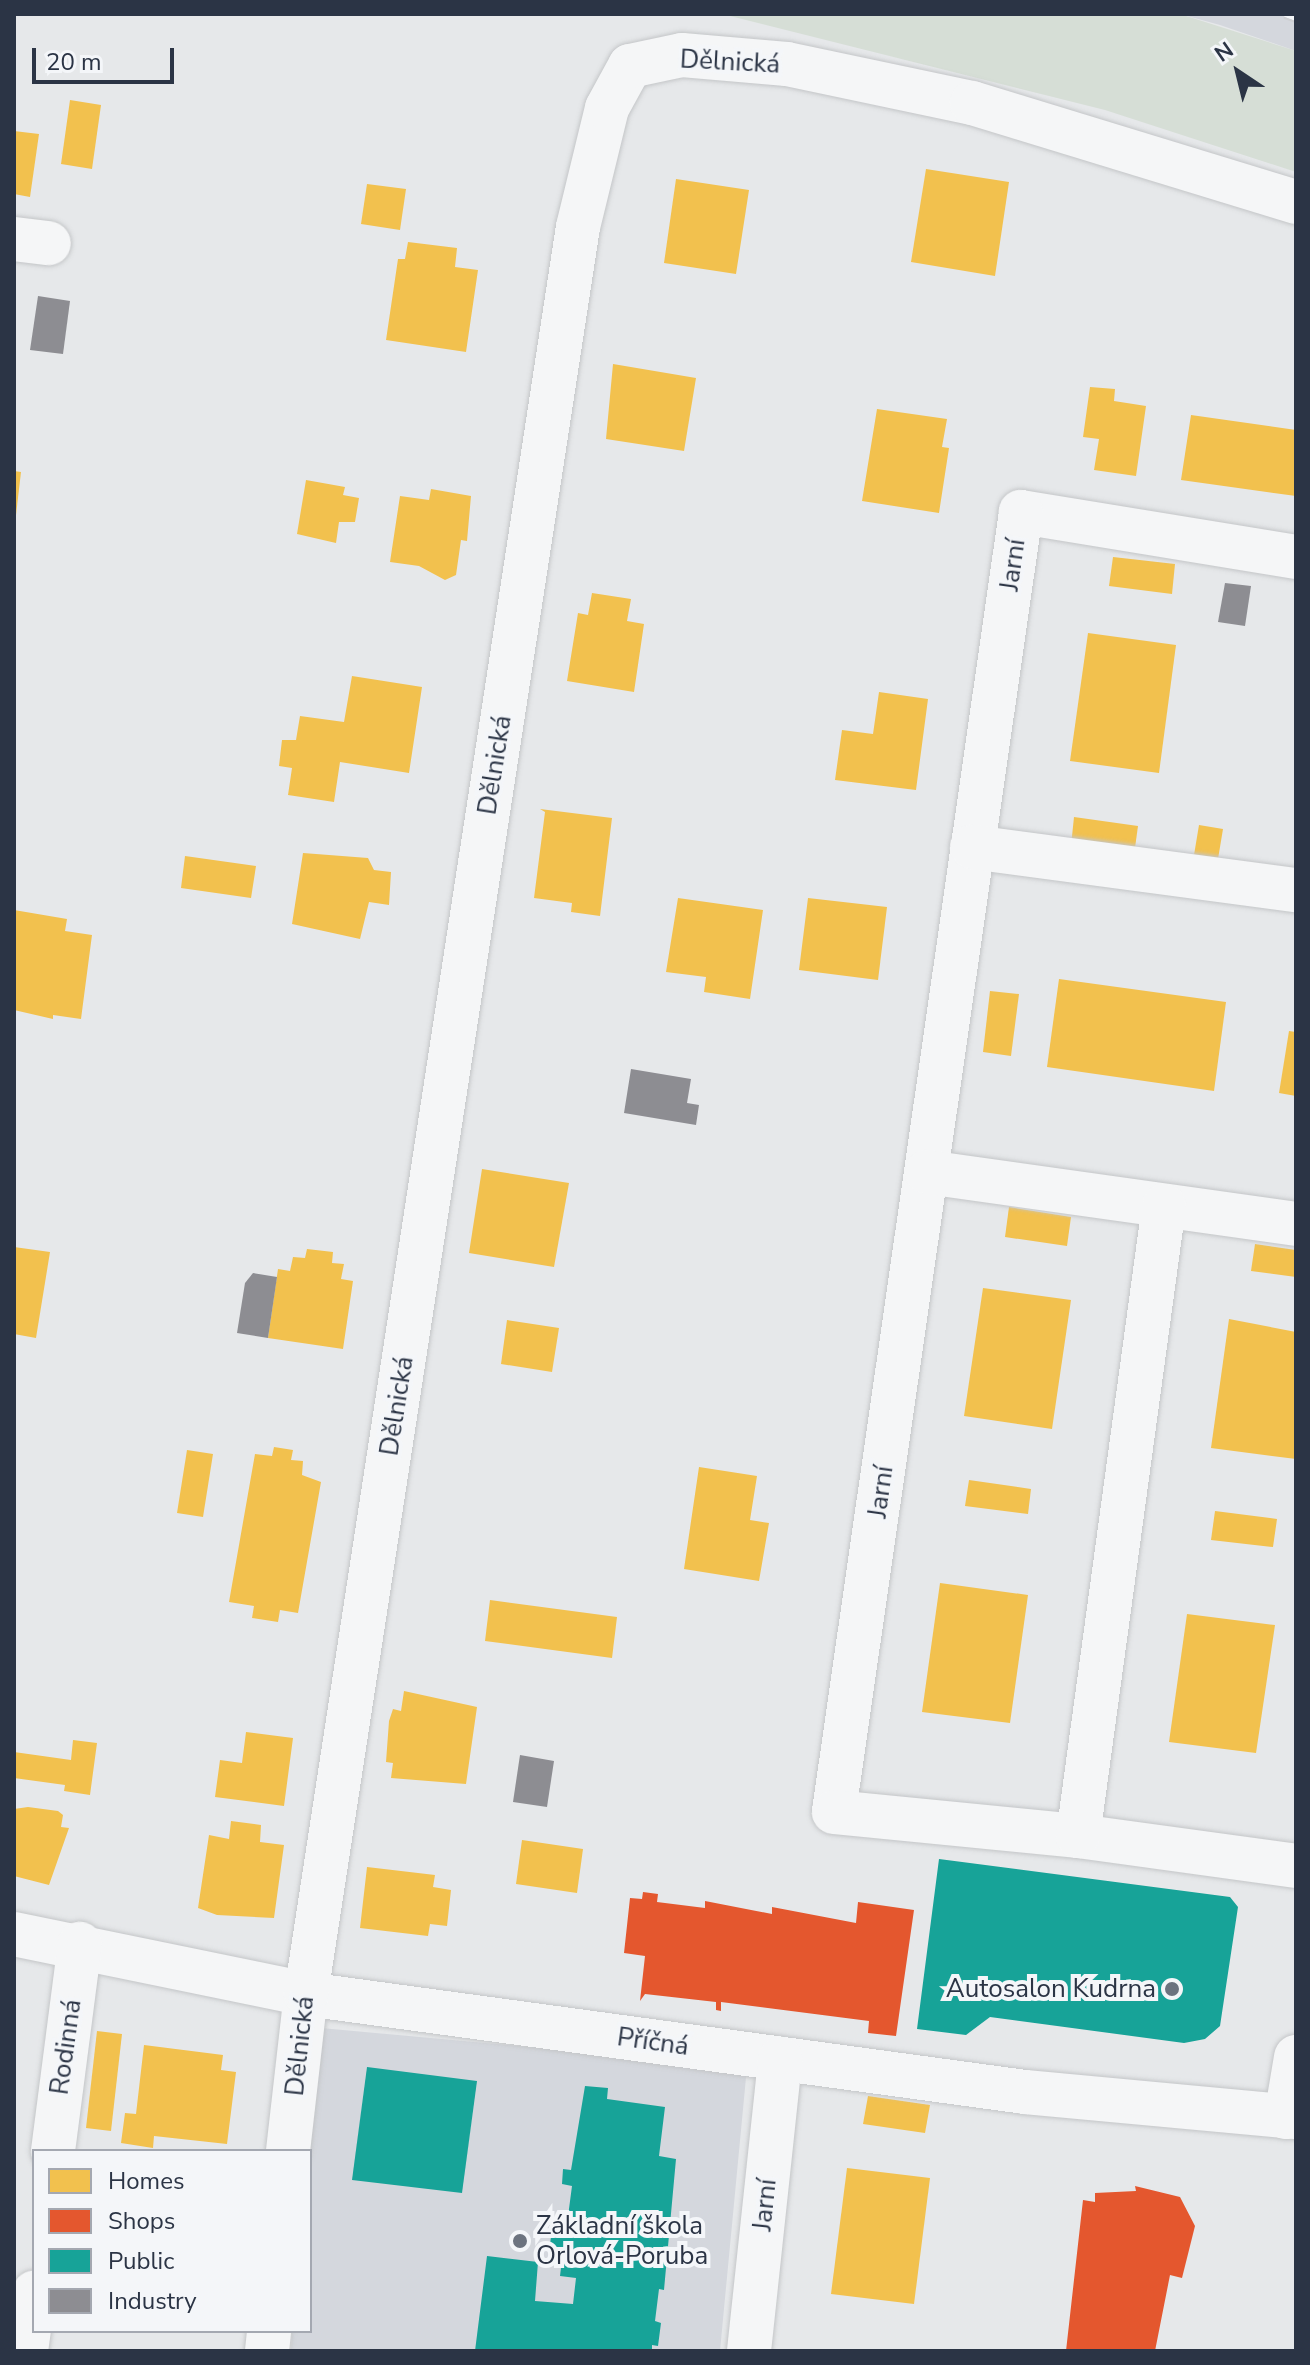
<!DOCTYPE html>
<meta charset="utf-8">
<style>
body{margin:0}
#map{position:relative;width:1310px;height:2365px;overflow:hidden;background:#e6e8ea;font-family:"Nunito Sans",sans-serif}
div>[style]{position:absolute}
[style*='--x']{left:calc(var(--x)*1px);top:calc(var(--y)*1px);width:calc(var(--w)*1px);rotate:calc(var(--a)*1deg)}
.built>*{inset:0;background:#d4d7dd}
.green>*{inset:0;background:#d6ded6}
.homes>*{inset:0;background:#f2c14e}
.shops>*{inset:0;background:#e4572e}
.public>*{inset:0;background:#17a398}
.industry>*{inset:0;background:#8d8d92}
.roads{filter:drop-shadow(0 0 2px #c4c6c8) drop-shadow(0 0 2px #c4c6c8)}
.minor>*{height:44px;margin:-22px;padding:0 22px;transform-origin:22px;border-radius:22px;background:#f5f6f7}
.rail>*{height:9px;margin-top:-4.5px;transform-origin:0;background:repeating-linear-gradient(90deg,#f4f6f9 0 18px,#cecfd2 0 36px);box-sizing:border-box;border-block:2px solid #cecfd2}
.dots>*{width:22px;height:22px;translate:-50% -50%;box-sizing:border-box;border:4px solid #f4f6f9;border-radius:50%}
span{translate:-50% -50%;white-space:nowrap;text-align:center;line-height:1.15;-webkit-text-stroke:8px #f4f6f9;paint-order:stroke}
.street-label{font-size:26px;color:#2b3445}
.poi-label{font-size:26px;color:#2b3445}
.right{translate:-100% -50%;text-align:right}
.left{translate:0 -50%;text-align:left}
.frame{position:absolute;inset:0;border:16px solid #2b3445;pointer-events:none}
.legend{position:absolute;left:32px;top:2149px;width:280px;height:184px;box-sizing:border-box;background:#f4f6f9;border:2px solid #a4a8b1;margin:0;padding:10px 14px;list-style:none;font-size:24px;color:#2b3445}
.legend li{display:flex;align-items:center;gap:16px;height:40px}
.legend b{width:40px;border:2px solid #a4a8b1}
.north{position:absolute;left:1198px;top:32px;width:80px;height:80px;-webkit-text-stroke:6px #f4f6f9;paint-order:stroke;rotate:325deg;font-size:22px;font-weight:700;line-height:32px;text-align:center;color:#2b3445}
.north::after{content:'';display:block;margin:auto;width:28px;height:36px;background:#2b3445;clip-path:polygon(50% 0,100% 100%,50% 72%,0 100%)}
.scale{position:absolute;left:32px;top:48px;width:142px;height:36px;box-sizing:border-box;border:4px solid #2b3445;border-top:0;padding-left:10px;font-size:24px;line-height:28px;white-space:nowrap;color:#2b3445;-webkit-text-stroke:6px #f4f6f9;paint-order:stroke}
</style>
<div id="map">
<div class="built">
<i style="clip-path:polygon(1180px 14px,1296px 14px,1296px 51px,1220px 25px)"></i>
<i style="clip-path:polygon(321px 2028px,747px 2067px,720px 2351px,291px 2351px,292px 2331px,310px 2331px,310px 2151px)"></i>
</div>
<div class="green">
<i style="clip-path:polygon(722px 14px,1180px 14px,1296px 51px,1296px 172px,1105px 110px)"></i>
</div>
<div class="homes">
<i style="clip-path:polygon(70px 100px,101px 105px,92px 169px,61px 164px)"></i>
<i style="clip-path:polygon(14px 131px,39px 134px,30px 197px,14px 194px)"></i>
<i style="clip-path:polygon(926px 169px,1009px 182px,995px 276px,911px 262px)"></i>
<i style="clip-path:polygon(676px 179px,749px 190px,736px 274px,664px 263px)"></i>
<i style="clip-path:polygon(367px 184px,406px 189px,400px 230px,361px 224px)"></i>
<i style="clip-path:polygon(408px 242px,457px 248px,455px 267px,478px 270px,466px 352px,386px 340px,398px 259px,405px 259px)"></i>
<i style="clip-path:polygon(613px 364px,696px 378px,684px 451px,606px 439px)"></i>
<i style="clip-path:polygon(1090px 387px,1115px 389px,1114px 401px,1146px 406px,1136px 476px,1094px 470px,1099px 439px,1083px 437px)"></i>
<i style="clip-path:polygon(877px 409px,947px 419px,942px 447px,949px 448px,939px 513px,862px 501px)"></i>
<i style="clip-path:polygon(1191px 415px,1296px 430px,1296px 496px,1181px 480px)"></i>
<i style="clip-path:polygon(14px 471px,21px 472px,16px 515px,14px 515px)"></i>
<i style="clip-path:polygon(306px 480px,345px 487px,343px 495px,359px 498px,355px 522px,339px 522px,336px 543px,297px 534px)"></i>
<i style="clip-path:polygon(431px 489px,471px 496px,467px 541px,461px 540px,456px 575px,445px 580px,419px 566px,390px 562px,400px 496px,429px 500px)"></i>
<i style="clip-path:polygon(1113px 557px,1175px 564px,1172px 594px,1109px 586px)"></i>
<i style="clip-path:polygon(592px 593px,631px 599px,627px 621px,644px 624px,634px 692px,567px 681px,578px 613px,588px 615px)"></i>
<i style="clip-path:polygon(1088px 633px,1176px 645px,1159px 773px,1070px 761px)"></i>
<i style="clip-path:polygon(352px 676px,422px 687px,409px 773px,340px 762px,334px 802px,288px 795px,292px 768px,279px 766px,282px 740px,296px 740px,300px 716px,344px 722px)"></i>
<i style="clip-path:polygon(879px 692px,928px 699px,916px 790px,835px 780px,842px 730px,873px 734px)"></i>
<i style="clip-path:polygon(540px 809px,612px 818px,600px 916px,571px 912px,572px 903px,534px 898px,545px 812px)"></i>
<i style="clip-path:polygon(1074px 817px,1138px 826px,1134px 855px,1071px 846px)"></i>
<i style="clip-path:polygon(1199px 825px,1223px 829px,1218px 859px,1194px 855px)"></i>
<i style="clip-path:polygon(303px 853px,368px 858px,374px 870px,391px 872px,389px 905px,369px 902px,360px 939px,292px 924px)"></i>
<i style="clip-path:polygon(185px 856px,256px 866px,251px 898px,181px 888px)"></i>
<i style="clip-path:polygon(678px 898px,763px 910px,750px 999px,704px 992px,706px 977px,666px 972px)"></i>
<i style="clip-path:polygon(808px 898px,887px 907px,878px 980px,799px 970px)"></i>
<i style="clip-path:polygon(14px 910px,67px 919px,65px 931px,92px 935px,81px 1019px,53px 1015px,53px 1019px,14px 1010px)"></i>
<i style="clip-path:polygon(1059px 979px,1226px 1002px,1214px 1091px,1047px 1067px)"></i>
<i style="clip-path:polygon(990px 991px,1019px 994px,1011px 1056px,983px 1052px)"></i>
<i style="clip-path:polygon(1289px 1031px,1296px 1032px,1296px 1096px,1279px 1093px)"></i>
<i style="clip-path:polygon(482px 1169px,569px 1183px,554px 1267px,469px 1253px)"></i>
<i style="clip-path:polygon(1009px 1207px,1071px 1217px,1067px 1246px,1005px 1237px)"></i>
<i style="clip-path:polygon(1255px 1244px,1296px 1250px,1296px 1277px,1251px 1271px)"></i>
<i style="clip-path:polygon(14px 1247px,50px 1252px,36px 1338px,14px 1334px)"></i>
<i style="clip-path:polygon(307px 1249px,333px 1252px,332px 1263px,344px 1264px,341px 1279px,353px 1281px,343px 1349px,268px 1338px,278px 1269px,290px 1271px,293px 1257px,305px 1258px)"></i>
<i style="clip-path:polygon(983px 1288px,1071px 1300px,1052px 1429px,964px 1416px)"></i>
<i style="clip-path:polygon(1229px 1319px,1296px 1332px,1296px 1459px,1211px 1448px)"></i>
<i style="clip-path:polygon(507px 1320px,559px 1328px,552px 1372px,501px 1364px)"></i>
<i style="clip-path:polygon(274px 1447px,293px 1450px,291px 1460px,303px 1461px,302px 1475px,321px 1482px,298px 1613px,280px 1610px,278px 1622px,252px 1618px,254px 1606px,229px 1602px,255px 1454px,272px 1456px)"></i>
<i style="clip-path:polygon(187px 1450px,213px 1454px,203px 1517px,177px 1513px)"></i>
<i style="clip-path:polygon(699px 1467px,757px 1476px,750px 1520px,769px 1523px,759px 1581px,684px 1569px)"></i>
<i style="clip-path:polygon(969px 1480px,1031px 1489px,1028px 1514px,965px 1506px)"></i>
<i style="clip-path:polygon(1215px 1511px,1277px 1519px,1273px 1547px,1211px 1540px)"></i>
<i style="clip-path:polygon(940px 1583px,1028px 1595px,1010px 1723px,922px 1712px)"></i>
<i style="clip-path:polygon(490px 1600px,617px 1617px,612px 1658px,485px 1641px)"></i>
<i style="clip-path:polygon(1187px 1614px,1275px 1625px,1256px 1753px,1169px 1742px)"></i>
<i style="clip-path:polygon(404px 1691px,477px 1707px,466px 1784px,391px 1778px,393px 1763px,386px 1762px,389px 1721px,393px 1709px,401px 1711px)"></i>
<i style="clip-path:polygon(246px 1732px,293px 1738px,284px 1806px,215px 1797px,220px 1760px,242px 1763px)"></i>
<i style="clip-path:polygon(73px 1740px,97px 1743px,90px 1795px,64px 1791px,65px 1785px,14px 1778px,14px 1752px,71px 1760px)"></i>
<i style="clip-path:polygon(28px 1807px,58px 1811px,63px 1815px,61px 1827px,69px 1828px,49px 1885px,14px 1876px,14px 1809px)"></i>
<i style="clip-path:polygon(231px 1821px,261px 1825px,260px 1842px,284px 1845px,274px 1918px,217px 1915px,198px 1908px,209px 1835px,229px 1839px)"></i>
<i style="clip-path:polygon(522px 1840px,583px 1849px,577px 1893px,516px 1884px)"></i>
<i style="clip-path:polygon(367px 1867px,435px 1875px,433px 1887px,451px 1890px,447px 1926px,430px 1924px,428px 1936px,360px 1928px)"></i>
<i style="clip-path:polygon(97px 2031px,122px 2034px,111px 2131px,86px 2128px)"></i>
<i style="clip-path:polygon(144px 2045px,223px 2055px,221px 2070px,236px 2072px,227px 2144px,154px 2136px,153px 2148px,121px 2143px,125px 2113px,136px 2114px)"></i>
<i style="clip-path:polygon(868px 2096px,930px 2105px,925px 2133px,863px 2124px)"></i>
<i style="clip-path:polygon(847px 2168px,930px 2178px,914px 2304px,831px 2294px)"></i>
</div>
<div class="shops">
<i style="clip-path:polygon(643px 1892px,658px 1894px,657px 1902px,705px 1908px,705px 1901px,772px 1914px,772px 1907px,856px 1923px,858px 1902px,914px 1910px,896px 2036px,868px 2033px,869px 2021px,721px 2002px,721px 2011px,716px 2010px,716px 2002px,645px 1994px,640px 2001px,645px 1956px,624px 1953px,630px 1898px,642px 1899px)"></i>
<i style="clip-path:polygon(1135px 2186px,1180px 2197px,1195px 2226px,1182px 2278px,1170px 2275px,1155px 2351px,1066px 2351px,1083px 2200px,1095px 2202px,1095px 2193px,1136px 2191px)"></i>
</div>
<div class="public">
<i style="clip-path:polygon(939px 1859px,1230px 1897px,1238px 1907px,1220px 2026px,1205px 2039px,1184px 2043px,990px 2017px,966px 2035px,917px 2029px)"></i>
<i style="clip-path:polygon(367px 2067px,477px 2081px,462px 2193px,352px 2180px)"></i>
<i style="clip-path:polygon(585px 2086px,608px 2088px,607px 2099px,665px 2107px,659px 2156px,676px 2159px,664px 2290px,659px 2289px,655px 2321px,661px 2323px,658px 2346px,652px 2345px,652px 2351px,475px 2351px,487px 2256px,538px 2262px,535px 2301px,573px 2304px,576px 2278px,560px 2276px,562px 2259px,549px 2252px,552px 2229px,567px 2224px,572px 2186px,562px 2184px,563px 2169px,571px 2170px)"></i>
</div>
<div class="industry">
<i style="clip-path:polygon(38px 296px,70px 301px,63px 354px,30px 350px)"></i>
<i style="clip-path:polygon(1225px 583px,1251px 586px,1245px 626px,1218px 622px)"></i>
<i style="clip-path:polygon(631px 1069px,691px 1079px,687px 1103px,699px 1105px,696px 1125px,624px 1113px)"></i>
<i style="clip-path:polygon(253px 1273px,277px 1277px,268px 1338px,237px 1333px,245px 1283px)"></i>
<i style="clip-path:polygon(520px 1755px,554px 1761px,547px 1807px,513px 1802px)"></i>
</div>
<div class="roads">
<div class="minor">
<i style="--x:14;--y:239;--w:35;--a:7"></i>
<i style="--x:1296;--y:557;--w:279;--a:-170.7"></i>
<i style="--x:1021;--y:512;--w:1313;--a:98.19"></i>
<i style="--x:834;--y:1812;--w:245;--a:5.6"></i>
<i style="--x:1078;--y:1836;--w:220;--a:7.8"></i>
<i style="--x:972;--y:847;--w:327;--a:7.6"></i>
<i style="--x:927;--y:1172;--w:373;--a:8"></i>
<i style="--x:1078;--y:1836;--w:636;--a:-82.23"></i>
<i style="--x:14;--y:1934;--w:298;--a:11.6"></i>
<i style="--x:306;--y:1994;--w:726;--a:7.76"></i>
<i style="--x:1025;--y:2092;--w:272;--a:5.3"></i>
<i style="--x:1286;--y:2117;--w:61;--a:-80.5"></i>
<i style="--x:53;--y:2151;--w:209;--a:-82.6"></i>
<i style="--x:288;--y:2151;--w:158;--a:-83.5"></i>
<i style="--x:306;--y:1994;--w:1788;--a:-81.25"></i>
<i style="--x:578;--y:227;--w:122;--a:-76.3"></i>
<i style="--x:607;--y:108;--w:48;--a:-61.3"></i>
<i style="--x:630;--y:66;--w:53;--a:-11.9"></i>
<i style="--x:682;--y:55;--w:105;--a:4.9"></i>
<i style="--x:787;--y:64;--w:189;--a:11.9"></i>
<i style="--x:972;--y:103;--w:339;--a:17"></i>
<i style="--x:26;--y:2351;--w:59;--a:-82.1"></i>
<i style="--x:267;--y:2351;--w:20;--a:-84"></i>
<i style="--x:749;--y:2351;--w:294;--a:-83.9"></i>
</div>
</div>
<div class="rail">
<i style="--x:1285;--y:14;--w:12;--a:20"></i>
</div>
<div class="dots">
<i style="left:1172px;top:1989px;background:#6c737f"></i>
<i style="left:520px;top:2241px;background:#6c737f"></i>
</div>
<div class="street-label">
<span style="left:730px;top:62px;rotate:3deg">Dělnická</span>
<span style="left:1013px;top:565px;rotate:-82deg">Jarní</span>
<span style="left:495px;top:765px;rotate:-81deg">Dělnická</span>
<span style="left:397px;top:1406px;rotate:-81deg">Dělnická</span>
<span style="left:881px;top:1492px;rotate:-82deg">Jarní</span>
<span style="left:653px;top:2042px;rotate:8deg">Příčná</span>
<span style="left:300px;top:2046px;rotate:-84deg">Dělnická</span>
<span style="left:66px;top:2047px;rotate:-82deg">Rodinná</span>
<span style="left:765px;top:2205px;rotate:-84deg">Jarní</span>
</div>
<div class="poi-label">
<span class="right" style="left:1156px;top:1989px">Autosalon Kudrna</span>
<span class="left" style="left:536px;top:2241px">Základní škola<br>Orlová-Poruba</span>
</div>
<div class="frame"></div>
<ul class="legend">
<li><b style="height:22px;background:#f2c14e"></b>Homes</li>
<li><b style="height:22px;background:#e4572e"></b>Shops</li>
<li><b style="height:22px;background:#17a398"></b>Public</li>
<li><b style="height:22px;background:#8d8d92"></b>Industry</li>
</ul>
<div class="north">N</div>
<div class="scale">20 m</div>
</div>
